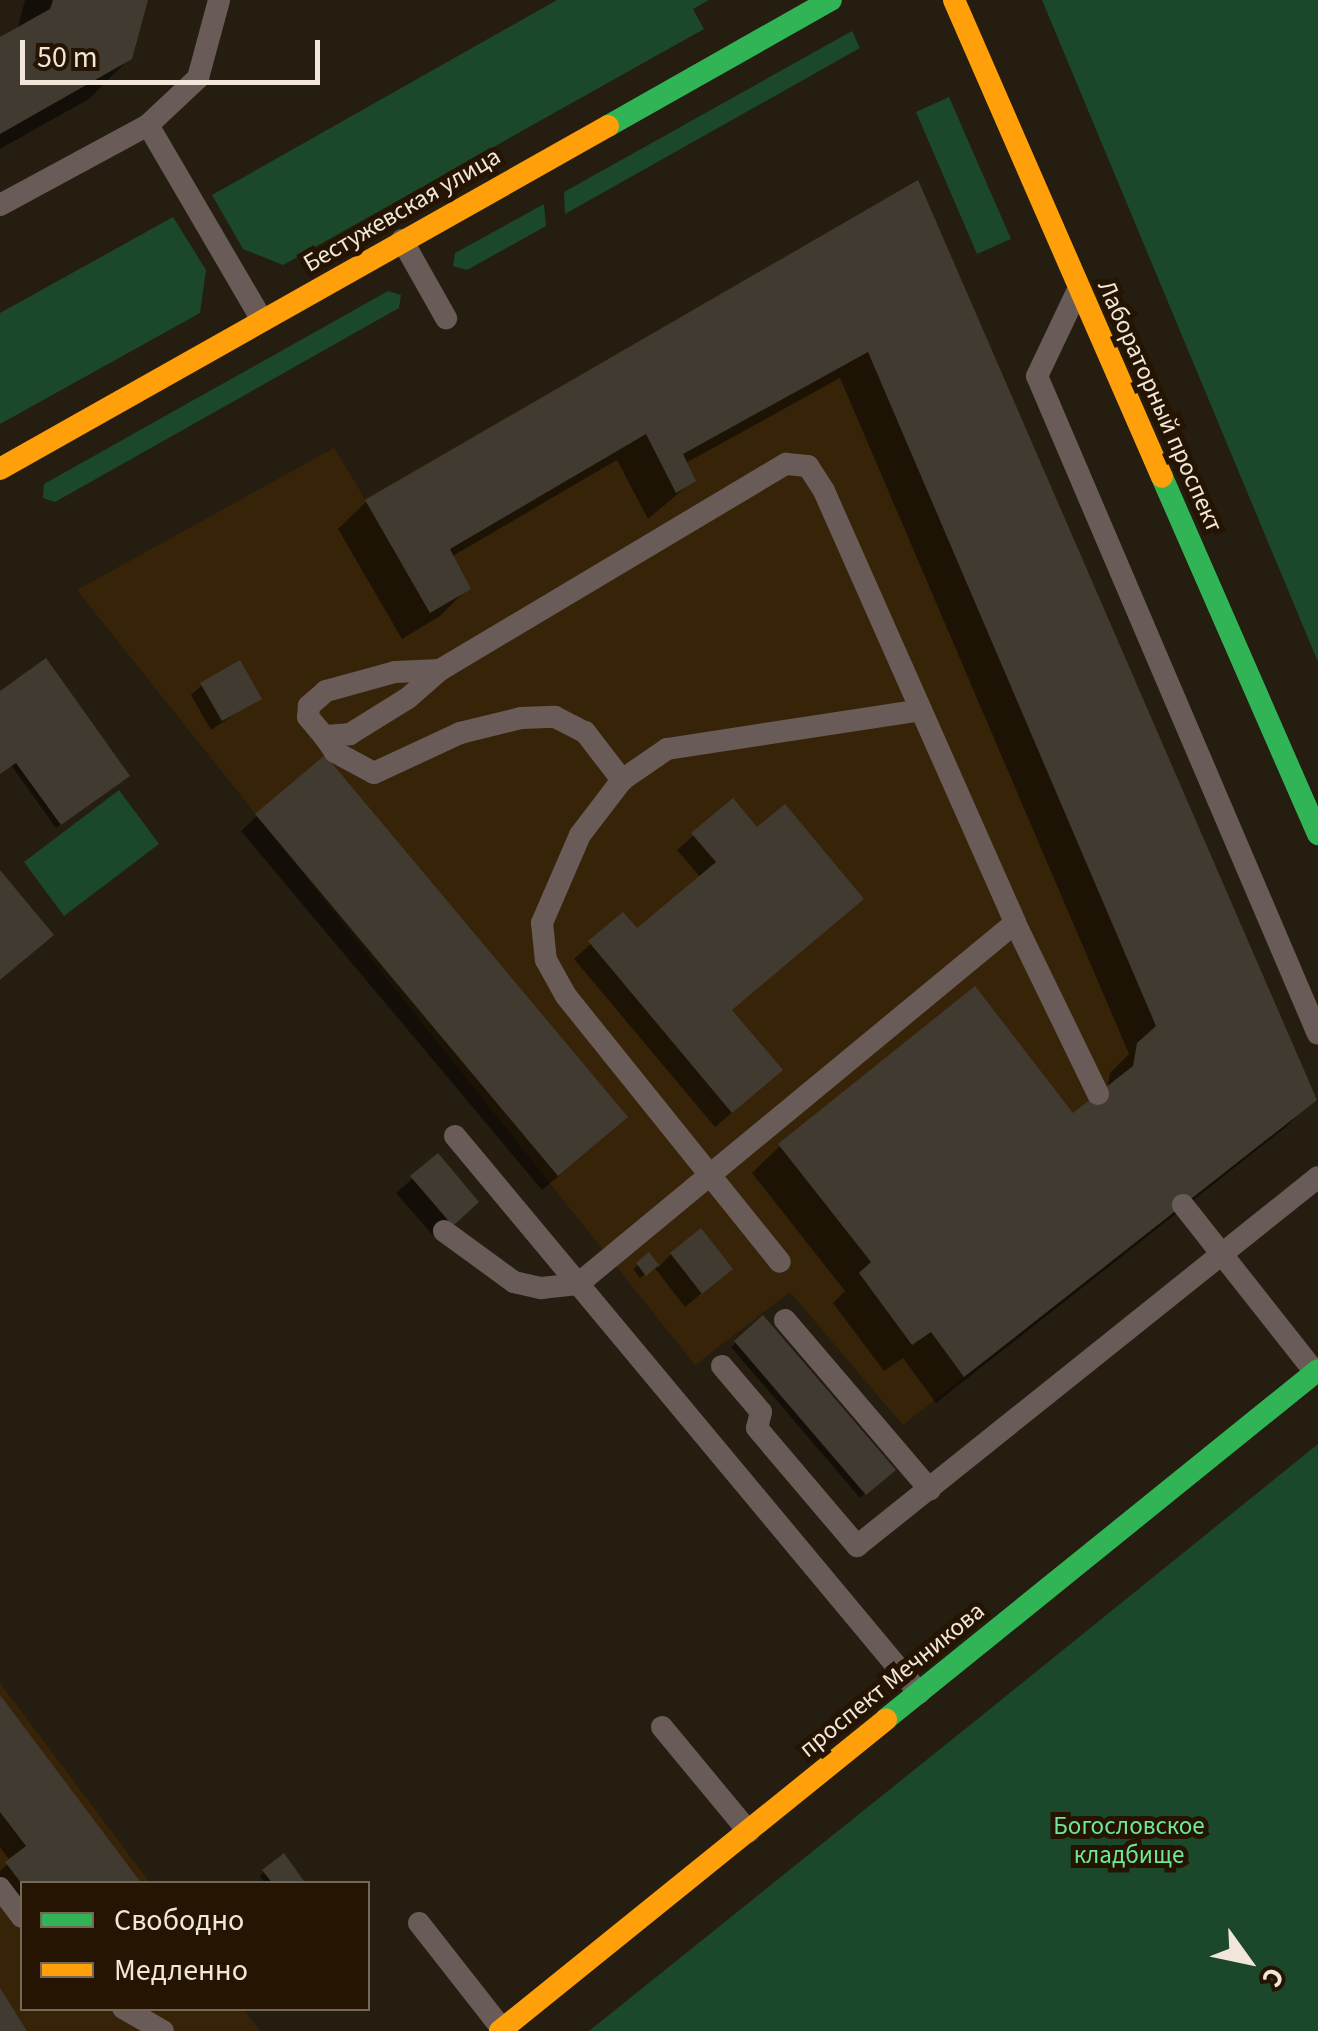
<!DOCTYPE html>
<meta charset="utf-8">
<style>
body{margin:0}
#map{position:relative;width:1318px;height:2031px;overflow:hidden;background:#251d10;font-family:"Source Sans 3",sans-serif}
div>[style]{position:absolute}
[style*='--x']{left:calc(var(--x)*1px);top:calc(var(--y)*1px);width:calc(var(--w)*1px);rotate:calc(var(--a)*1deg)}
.built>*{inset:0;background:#372408}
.green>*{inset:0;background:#1b472a}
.shadow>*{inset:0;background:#0007}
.building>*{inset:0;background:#413a30}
.lane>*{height:22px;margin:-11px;padding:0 11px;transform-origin:11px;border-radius:11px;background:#695b57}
.fast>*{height:22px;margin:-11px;padding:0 11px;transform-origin:11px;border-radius:11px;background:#30b455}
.slow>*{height:22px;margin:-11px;padding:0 11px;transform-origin:11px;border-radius:11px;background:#ff9f0a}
span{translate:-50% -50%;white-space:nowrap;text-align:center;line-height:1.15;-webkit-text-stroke:10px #241401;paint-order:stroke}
.street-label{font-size:25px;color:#f1e6d9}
.park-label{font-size:25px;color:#6de79a}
.legend{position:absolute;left:20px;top:1881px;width:350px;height:130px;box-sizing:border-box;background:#241401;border:2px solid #766857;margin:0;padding:12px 18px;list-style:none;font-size:30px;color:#f1e6d9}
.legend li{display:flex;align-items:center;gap:20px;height:50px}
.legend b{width:50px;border:2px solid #766857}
.north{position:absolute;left:1198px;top:1911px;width:100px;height:100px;-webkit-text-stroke:8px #241401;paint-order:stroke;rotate:123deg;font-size:28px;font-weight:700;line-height:40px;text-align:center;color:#f1e6d9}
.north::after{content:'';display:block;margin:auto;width:35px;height:45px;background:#f1e6d9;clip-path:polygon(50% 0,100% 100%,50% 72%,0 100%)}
.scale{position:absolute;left:20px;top:40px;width:300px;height:45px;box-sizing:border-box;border:5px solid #f1e6d9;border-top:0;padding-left:12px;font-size:30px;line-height:35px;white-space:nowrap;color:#f1e6d9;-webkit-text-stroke:8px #241401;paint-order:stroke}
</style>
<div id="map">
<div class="built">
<i style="clip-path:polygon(918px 180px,1317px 1100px,903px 1425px,790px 1292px,695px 1365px,77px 590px,334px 448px,365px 499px)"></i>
<i style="clip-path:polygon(0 1683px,150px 1883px,22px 1884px,22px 2008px,243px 2009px,260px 2031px,0 2031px)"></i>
</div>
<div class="green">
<i style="clip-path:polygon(557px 0,709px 0,693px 9px,704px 29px,283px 265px,243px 249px,212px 195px)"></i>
<i style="clip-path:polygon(1042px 0,1318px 0,1318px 662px)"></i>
<i style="clip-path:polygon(852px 31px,860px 48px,565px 214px,564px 192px)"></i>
<i style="clip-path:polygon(949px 97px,1011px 239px,977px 254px,916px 112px)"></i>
<i style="clip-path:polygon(544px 204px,546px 226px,467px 270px,453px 266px,455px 253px)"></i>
<i style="clip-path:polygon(173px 217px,206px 270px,200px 313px,0 424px,0 313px)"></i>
<i style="clip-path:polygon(388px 291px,401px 295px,399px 308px,55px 502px,43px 498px,44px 484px)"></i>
<i style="clip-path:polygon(119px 790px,159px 844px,64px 916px,24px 862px)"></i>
<i style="clip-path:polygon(1318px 1444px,1318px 2031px,589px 2031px,985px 1713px)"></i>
</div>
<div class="shadow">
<i style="clip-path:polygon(25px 0,145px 0,130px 58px,89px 99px,0 149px,0 40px,17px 30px)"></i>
<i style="clip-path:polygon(916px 183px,1314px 1099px,1286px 1127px,936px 1403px,903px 1358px,884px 1371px,833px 1303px,845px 1291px,752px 1173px,780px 1146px,1073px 1117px,1107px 1090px,1110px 1073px,1129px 1054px,840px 378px,684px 464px,693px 481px,648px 519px,617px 460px,451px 557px,468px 588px,440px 616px,402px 639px,338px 529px,366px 502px)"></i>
<i style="clip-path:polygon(202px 685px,259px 698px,211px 730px,191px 695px)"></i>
<i style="clip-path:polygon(0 694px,123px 780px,56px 828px,11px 765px,0 773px)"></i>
<i style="clip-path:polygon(732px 802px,730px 1011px,764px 1085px,715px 1127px,574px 959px,623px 915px,637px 932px,701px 878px,677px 850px)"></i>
<i style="clip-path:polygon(257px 816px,610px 1132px,542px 1190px,241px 831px)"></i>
<i style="clip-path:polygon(437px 1157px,460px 1217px,436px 1239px,396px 1193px)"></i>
<i style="clip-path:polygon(671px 1254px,730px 1269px,685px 1307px,654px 1267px,640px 1278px,633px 1269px,649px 1256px,658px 1268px)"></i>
<i style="clip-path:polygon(763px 1318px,893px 1469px,860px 1498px,731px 1347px)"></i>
<i style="clip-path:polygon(0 1700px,139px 1884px,22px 1884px,22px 1920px,0 1890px,0 1871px,10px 1861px,0 1847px)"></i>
<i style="clip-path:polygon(264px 1872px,303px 1884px,265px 1884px,260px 1876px)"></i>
</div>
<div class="building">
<i style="clip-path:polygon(53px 0,148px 0,132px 59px,0 134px,0 37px,50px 9px)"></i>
<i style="clip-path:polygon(918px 180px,1317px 1100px,964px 1377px,931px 1332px,912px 1345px,859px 1273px,871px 1262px,778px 1144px,975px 986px,1073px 1113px,1133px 1066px,1137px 1043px,1156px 1026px,868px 352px,683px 454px,696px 481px,676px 493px,646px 434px,450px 549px,471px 589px,430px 613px,365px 500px)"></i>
<i style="clip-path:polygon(46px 658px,130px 776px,61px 825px,16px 763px,0 774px,0 691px)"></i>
<i style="clip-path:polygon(240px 660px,262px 699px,222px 721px,200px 683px)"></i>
<i style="clip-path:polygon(325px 755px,628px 1117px,558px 1176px,255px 814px)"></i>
<i style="clip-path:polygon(733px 798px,757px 827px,785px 804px,864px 899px,732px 1010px,783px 1070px,732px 1113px,588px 941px,623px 912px,637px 928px,716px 862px,691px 833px)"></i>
<i style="clip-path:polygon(0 870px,54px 935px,0 980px)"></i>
<i style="clip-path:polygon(438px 1153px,479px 1202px,453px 1226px,410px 1176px)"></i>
<i style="clip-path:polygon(701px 1228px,733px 1269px,702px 1294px,670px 1253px)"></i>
<i style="clip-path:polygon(649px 1252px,659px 1265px,646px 1276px,636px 1263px)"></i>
<i style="clip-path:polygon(763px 1315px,896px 1470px,866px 1495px,734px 1341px)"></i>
<i style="clip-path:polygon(0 1695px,142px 1884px,22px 1884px,5px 1862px,26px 1846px,0 1812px)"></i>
<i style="clip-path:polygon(284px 1853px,306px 1884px,273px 1884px,262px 1870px)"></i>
<i style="clip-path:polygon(0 1988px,27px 2031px,0 2031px)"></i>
</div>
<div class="lane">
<i style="--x:148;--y:125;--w:226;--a:59.7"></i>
<i style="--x:0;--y:205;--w:168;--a:-28.4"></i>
<i style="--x:148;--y:125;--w:69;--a:-43.2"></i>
<i style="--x:198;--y:78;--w:81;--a:-74.9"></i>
<i style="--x:402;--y:240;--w:90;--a:60.6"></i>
<i style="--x:1076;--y:294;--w:91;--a:115.4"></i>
<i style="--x:1037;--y:376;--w:715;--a:66.88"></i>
<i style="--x:440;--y:670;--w:45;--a:177.5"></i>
<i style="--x:395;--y:672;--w:72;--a:164.6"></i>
<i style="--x:326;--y:691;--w:23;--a:139"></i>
<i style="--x:309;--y:706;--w:11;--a:95"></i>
<i style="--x:308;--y:717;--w:25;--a:50"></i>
<i style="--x:324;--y:736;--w:26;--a:-4"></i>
<i style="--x:350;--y:734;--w:68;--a:-31.8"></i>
<i style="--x:408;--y:698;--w:43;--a:-41.2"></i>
<i style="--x:440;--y:670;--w:403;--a:-30.8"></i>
<i style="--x:786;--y:464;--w:22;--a:5"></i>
<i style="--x:808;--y:466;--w:30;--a:57"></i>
<i style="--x:824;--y:491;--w:472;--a:66.1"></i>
<i style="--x:1015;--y:923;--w:190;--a:64.1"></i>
<i style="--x:324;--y:736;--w:19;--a:55"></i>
<i style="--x:335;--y:752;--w:44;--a:28.3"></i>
<i style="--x:374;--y:773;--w:95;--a:-24.9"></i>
<i style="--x:460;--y:733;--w:63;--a:-13.8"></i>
<i style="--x:521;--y:718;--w:34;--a:-2"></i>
<i style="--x:555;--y:717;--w:34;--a:27"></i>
<i style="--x:585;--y:732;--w:61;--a:52.4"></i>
<i style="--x:622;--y:780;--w:69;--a:127.4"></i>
<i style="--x:580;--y:835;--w:96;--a:113.4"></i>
<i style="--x:542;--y:923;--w:37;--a:84"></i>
<i style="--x:546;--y:960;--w:41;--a:60.9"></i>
<i style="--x:566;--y:996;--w:341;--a:51.2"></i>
<i style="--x:622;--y:780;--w:55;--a:-34.6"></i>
<i style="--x:667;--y:749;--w:257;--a:-8.7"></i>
<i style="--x:455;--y:1136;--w:725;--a:50.2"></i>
<i style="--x:1183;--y:1205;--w:213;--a:51.7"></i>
<i style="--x:444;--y:1231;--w:87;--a:36.1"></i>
<i style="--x:514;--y:1282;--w:28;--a:13"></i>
<i style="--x:541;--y:1288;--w:37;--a:-6"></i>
<i style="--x:578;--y:1284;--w:567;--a:-39.56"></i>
<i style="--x:785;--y:1320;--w:223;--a:49.5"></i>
<i style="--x:722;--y:1366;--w:60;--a:49.7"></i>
<i style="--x:761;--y:1412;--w:16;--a:104"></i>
<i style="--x:757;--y:1428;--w:155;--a:49.7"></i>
<i style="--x:857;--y:1546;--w:590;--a:-38.67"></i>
<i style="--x:662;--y:1727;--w:136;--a:50.4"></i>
<i style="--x:0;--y:1888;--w:36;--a:53"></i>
<i style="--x:419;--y:1923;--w:135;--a:51.9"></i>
<i style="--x:123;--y:2008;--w:46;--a:29.9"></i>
</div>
<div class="fast">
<i style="--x:608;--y:126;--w:256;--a:-29.5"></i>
<i style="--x:1162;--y:477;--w:390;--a:66.4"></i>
<i style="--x:886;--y:1719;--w:555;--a:-38.93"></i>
</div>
<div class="slow">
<i style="--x:954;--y:0;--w:520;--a:66.44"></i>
<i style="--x:0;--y:469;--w:698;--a:-29.43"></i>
<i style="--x:500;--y:2031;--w:496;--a:-38.9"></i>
</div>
<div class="street-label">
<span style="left:402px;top:210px;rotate:-30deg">Бестужевская улица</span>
<span style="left:1160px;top:406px;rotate:66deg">Лабораторный проспект</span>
<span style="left:892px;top:1680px;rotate:-39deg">проспект Мечникова</span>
</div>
<div class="park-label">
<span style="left:1129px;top:1841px">Богословское<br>кладбище</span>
</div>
<ul class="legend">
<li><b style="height:12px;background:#30b455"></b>Свободно</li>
<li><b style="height:12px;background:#ff9f0a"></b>Медленно</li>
</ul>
<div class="north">С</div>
<div class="scale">50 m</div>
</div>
